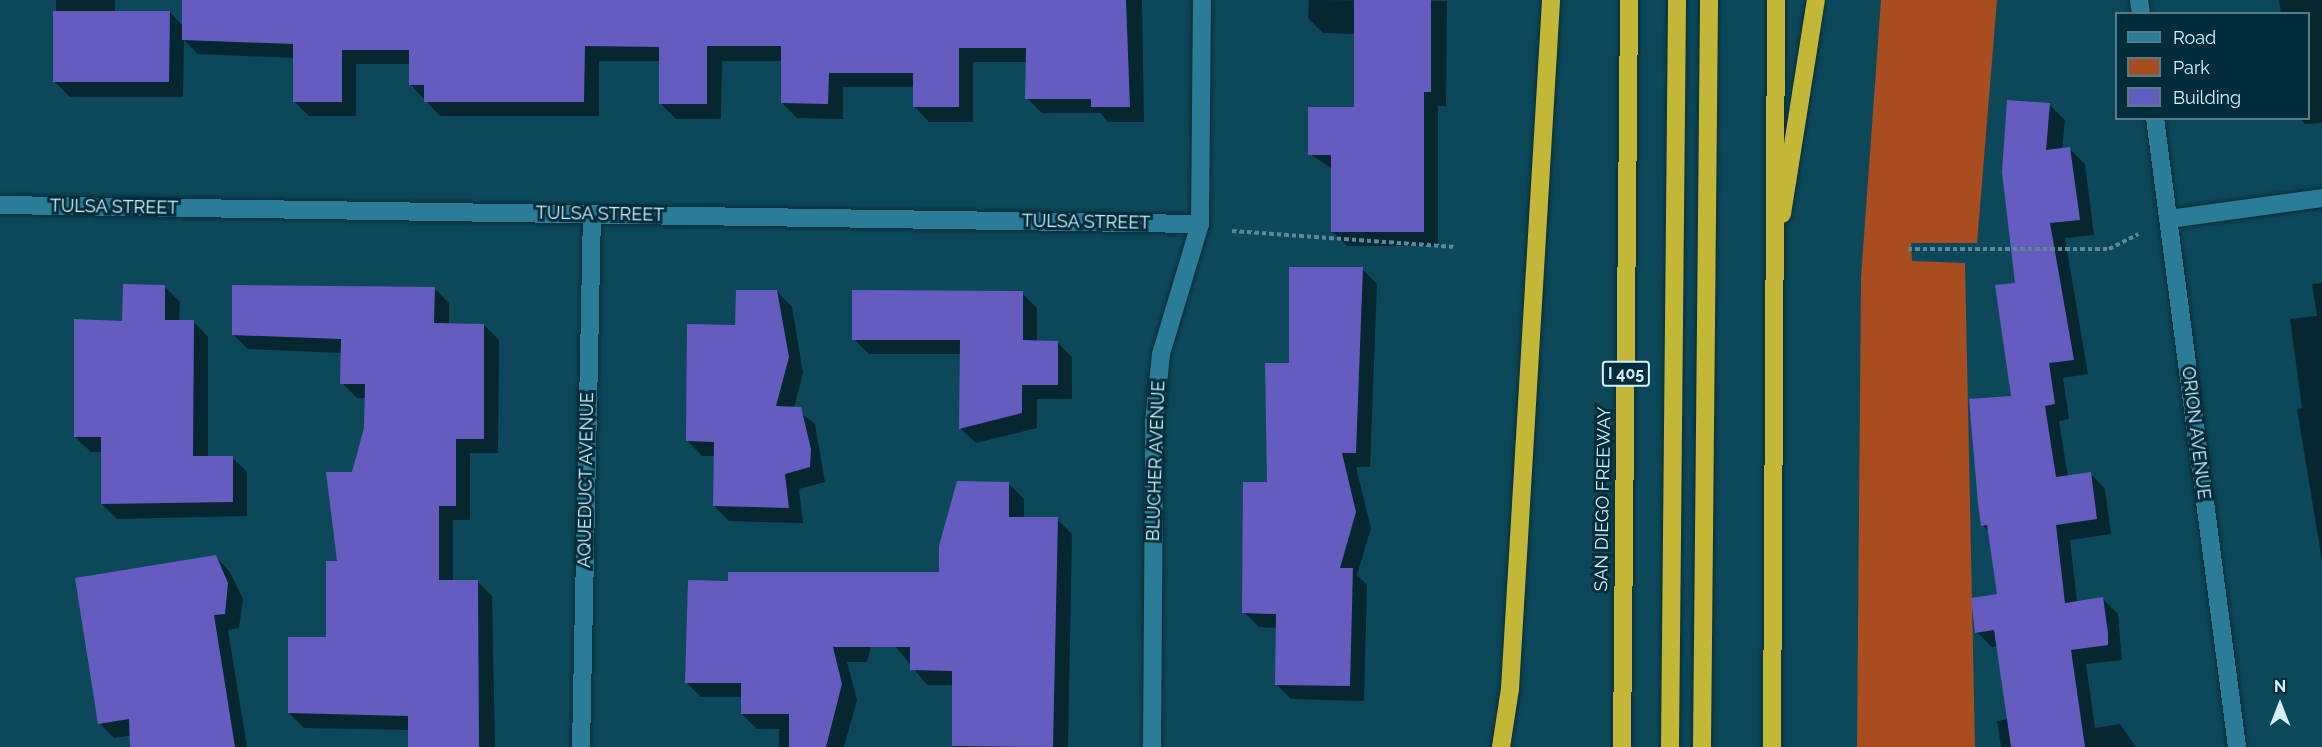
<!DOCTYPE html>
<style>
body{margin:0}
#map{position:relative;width:2322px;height:747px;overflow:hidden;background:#0c485a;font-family:Raleway,sans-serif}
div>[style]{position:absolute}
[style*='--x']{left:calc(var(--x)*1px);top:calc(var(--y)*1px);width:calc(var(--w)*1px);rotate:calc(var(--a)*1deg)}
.green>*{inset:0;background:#a84d20}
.shadow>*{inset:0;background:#0007}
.building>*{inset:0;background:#655cbf}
.path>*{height:4px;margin-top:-2px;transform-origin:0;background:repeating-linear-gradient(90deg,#5a8999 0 4.5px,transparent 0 7.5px)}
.roads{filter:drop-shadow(0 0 2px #0a2c37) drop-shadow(0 0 2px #0a2c37)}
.minor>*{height:18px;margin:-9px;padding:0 9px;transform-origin:9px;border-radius:9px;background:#2b7c97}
.highway>*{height:18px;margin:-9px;padding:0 9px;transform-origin:9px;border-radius:9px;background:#c3b738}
span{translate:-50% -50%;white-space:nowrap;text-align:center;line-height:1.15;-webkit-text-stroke:6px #002d3b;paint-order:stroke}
.shield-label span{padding:2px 4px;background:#002d3b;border:2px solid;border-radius:4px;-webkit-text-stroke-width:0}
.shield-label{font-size:16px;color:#d6f1fd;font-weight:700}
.street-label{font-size:18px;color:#d6f1fd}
.legend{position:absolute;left:2115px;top:12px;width:195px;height:108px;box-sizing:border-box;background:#002d3b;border:2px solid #567b89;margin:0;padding:8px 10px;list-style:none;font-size:18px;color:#d6f1fd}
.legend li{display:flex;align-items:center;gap:12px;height:30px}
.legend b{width:30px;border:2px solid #567b89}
.north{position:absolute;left:2250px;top:675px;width:60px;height:60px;-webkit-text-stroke:4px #002d3b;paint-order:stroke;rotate:0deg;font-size:16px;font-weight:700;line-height:24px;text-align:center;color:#d6f1fd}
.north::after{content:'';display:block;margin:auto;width:21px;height:27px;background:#d6f1fd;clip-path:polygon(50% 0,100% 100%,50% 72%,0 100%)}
</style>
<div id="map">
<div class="green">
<i style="clip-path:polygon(1881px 0,1997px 0,1977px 243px,1911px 243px,1912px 261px,1965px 263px,1975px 747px,1857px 747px,1861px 278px)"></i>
</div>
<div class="shadow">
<i style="clip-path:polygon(56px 0,115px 0,115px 12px,170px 12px,183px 26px,183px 0,1142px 0,1144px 122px,1108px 122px,1100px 113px,1042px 113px,1027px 98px,1027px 62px,973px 62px,973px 122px,929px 122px,914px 106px,914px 87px,843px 87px,843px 119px,797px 118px,782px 103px,782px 61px,722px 61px,721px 119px,676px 119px,661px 104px,661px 61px,599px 61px,599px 116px,440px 116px,410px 84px,410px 64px,356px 64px,356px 116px,309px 116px,294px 101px,294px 58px,198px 54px,184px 40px,183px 97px,70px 97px,55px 82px)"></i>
<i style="clip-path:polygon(1309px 0,1447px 1px,1446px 106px,1438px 106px,1438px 246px,1347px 246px,1332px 231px,1332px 169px,1310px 154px,1355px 109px,1355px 34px,1323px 33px,1308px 18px)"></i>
<i style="clip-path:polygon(2279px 0,2322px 0,2322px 123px,2305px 124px,2299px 118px,2308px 118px,2308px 14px,2281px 14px)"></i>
<i style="clip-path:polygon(2050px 105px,2065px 120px,2062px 150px,2070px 149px,2085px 164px,2094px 235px,2065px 238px,2088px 374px,2063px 378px,2069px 419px,2059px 421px,2068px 477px,2090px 473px,2105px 489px,2111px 534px,2070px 540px,2077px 602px,2103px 599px,2118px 614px,2122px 660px,2086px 664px,2095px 728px,2120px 724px,2136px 747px,2001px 747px,1997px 721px,2008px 719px,1998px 646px,1992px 647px,1977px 632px,1998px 595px,1990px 532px,1983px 526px,2013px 398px,2016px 284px)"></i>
<i style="clip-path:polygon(1362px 269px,1377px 284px,1370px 467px,1356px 467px,1371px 528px,1357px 575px,1367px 585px,1364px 701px,1291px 699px,1276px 684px,1278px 628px,1259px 627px,1244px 612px,1291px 364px)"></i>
<i style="clip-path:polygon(2322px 283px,2322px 561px,2297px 409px,2302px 408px,2290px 319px,2317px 316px,2312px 284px)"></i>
<i style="clip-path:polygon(165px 287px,180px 302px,179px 321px,193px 321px,208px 337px,208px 457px,232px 457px,247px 472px,247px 516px,117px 519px,102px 504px,102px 452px,91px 452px,75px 437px,124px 322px)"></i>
<i style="clip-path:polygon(434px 288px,449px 303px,449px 325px,484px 325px,499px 340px,498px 453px,470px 453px,470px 520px,453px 520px,453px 581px,477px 581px,492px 596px,495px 747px,409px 747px,409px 730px,304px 728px,289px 713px,327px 639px,366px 428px,366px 398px,357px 398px,342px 383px,342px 353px,248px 349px,233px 334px)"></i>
<i style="clip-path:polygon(777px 291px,792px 307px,803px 373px,794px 408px,815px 424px,825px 482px,799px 489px,803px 523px,729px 521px,714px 506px,716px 456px,702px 456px,687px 440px,737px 327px)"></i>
<i style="clip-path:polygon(1022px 293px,1037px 308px,1037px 342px,1057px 342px,1072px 357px,1072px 399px,1037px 399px,1037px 428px,976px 443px,961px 429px,961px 354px,869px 354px,854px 339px)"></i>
<i style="clip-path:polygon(1009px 484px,1024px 499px,1024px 519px,1057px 519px,1072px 534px,1068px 747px,954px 747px,954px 685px,927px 685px,896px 647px,940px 574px)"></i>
<i style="clip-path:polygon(215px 556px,230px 572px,243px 599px,239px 628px,228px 630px,247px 747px,175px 747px,143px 734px,114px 738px,99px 723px)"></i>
<i style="clip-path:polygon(886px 589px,867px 662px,847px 662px,857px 700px,844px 747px,779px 747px,779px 729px,757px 729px,742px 714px,742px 697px,701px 697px,686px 682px)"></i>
</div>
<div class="building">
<i style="clip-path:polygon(182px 0,1126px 0,1130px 107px,1091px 107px,1091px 99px,1025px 99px,1026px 48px,959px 48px,959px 107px,913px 107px,913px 73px,829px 73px,828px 104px,781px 103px,781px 46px,707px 46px,707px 104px,659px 104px,659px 47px,585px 46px,584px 102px,424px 102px,424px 85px,409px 85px,409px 50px,342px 50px,342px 102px,293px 102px,293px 44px,182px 40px)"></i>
<i style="clip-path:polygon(1354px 0,1431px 0,1431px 92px,1424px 92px,1424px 232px,1331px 232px,1331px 155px,1308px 155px,1308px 107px,1354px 107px)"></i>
<i style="clip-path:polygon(53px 11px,170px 11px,169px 82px,53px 82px)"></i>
<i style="clip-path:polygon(2007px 100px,2050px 103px,2046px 150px,2070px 147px,2080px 220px,2050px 223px,2074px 360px,2049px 363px,2055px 404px,2045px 406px,2056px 477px,2091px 472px,2097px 519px,2056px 525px,2065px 603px,2103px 597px,2108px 633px,2108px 645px,2071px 650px,2085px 747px,2011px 747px,1994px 630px,1975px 633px,1971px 598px,1997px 594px,1987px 525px,1981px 526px,1978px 503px,1969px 399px,2011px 396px,1995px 285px,2015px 283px,2002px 172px)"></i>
<i style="clip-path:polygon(1289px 267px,1363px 267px,1356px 453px,1342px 453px,1356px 512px,1340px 568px,1353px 568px,1350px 686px,1275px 685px,1276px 614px,1242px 613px,1243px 482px,1267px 482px,1265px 363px,1289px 363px)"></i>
<i style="clip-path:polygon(123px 284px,165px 285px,165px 320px,194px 320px,193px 456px,233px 456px,233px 502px,101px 504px,101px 437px,74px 437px,74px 319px,122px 321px)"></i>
<i style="clip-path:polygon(232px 285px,435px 287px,434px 323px,484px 324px,484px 439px,456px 439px,456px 506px,439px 506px,439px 580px,478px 580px,479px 747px,408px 747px,408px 716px,288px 713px,288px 637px,326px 637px,326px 561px,337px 561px,326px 472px,352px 472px,364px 428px,365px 384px,340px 384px,341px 339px,232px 335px)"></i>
<i style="clip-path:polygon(736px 290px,777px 290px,789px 357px,776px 406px,801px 407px,811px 449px,810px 467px,785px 474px,789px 508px,713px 506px,714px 442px,686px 441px,687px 324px,735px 325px)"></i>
<i style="clip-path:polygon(852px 290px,1023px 291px,1023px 340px,1058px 341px,1058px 385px,1022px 385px,1022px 413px,959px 429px,960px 340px,852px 340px)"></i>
<i style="clip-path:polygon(957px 481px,1009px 482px,1009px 517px,1058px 517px,1053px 747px,952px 746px,952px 671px,910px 670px,910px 647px,833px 647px,842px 684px,826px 747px,789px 747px,789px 714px,741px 714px,741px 683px,685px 683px,688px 580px,728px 581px,728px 572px,939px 572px,939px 546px)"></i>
<i style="clip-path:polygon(216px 555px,228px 583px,225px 614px,214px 615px,235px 747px,130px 747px,129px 719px,98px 724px,75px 578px)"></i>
</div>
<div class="path">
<i style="--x:1232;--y:231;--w:224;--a:4.1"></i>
<i style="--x:1908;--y:249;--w:201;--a:0"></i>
<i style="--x:2109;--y:249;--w:33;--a:-27"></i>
</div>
<div class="roads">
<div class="minor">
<i style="--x:2139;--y:0;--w:14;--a:82"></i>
<i style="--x:2155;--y:118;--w:634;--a:82.57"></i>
<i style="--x:0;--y:205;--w:1200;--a:0.91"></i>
<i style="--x:2169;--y:219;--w:154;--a:-7.8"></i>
<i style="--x:581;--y:747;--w:533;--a:-88.82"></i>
<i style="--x:1152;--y:747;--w:324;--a:-89.6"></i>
<i style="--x:1154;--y:423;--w:69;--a:-84.2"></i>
<i style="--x:1161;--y:354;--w:136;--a:-73.3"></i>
<i style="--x:1200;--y:224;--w:224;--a:-89.5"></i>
</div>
<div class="highway">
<i style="--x:1782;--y:214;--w:217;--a:-81"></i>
<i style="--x:1501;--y:747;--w:59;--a:-81.2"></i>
<i style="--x:1510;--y:689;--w:690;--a:-86.59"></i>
<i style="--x:1622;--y:747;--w:747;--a:-89.46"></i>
<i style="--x:1670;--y:747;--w:747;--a:-89.46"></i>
<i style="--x:1702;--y:747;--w:747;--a:-89.46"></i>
<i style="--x:1772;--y:747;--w:747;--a:-89.69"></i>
</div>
</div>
<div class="shield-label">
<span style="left:1626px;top:374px">I 405</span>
</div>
<div class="street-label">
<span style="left:114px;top:207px;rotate:1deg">TULSA STREET</span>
<span style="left:600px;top:214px;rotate:1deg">TULSA STREET</span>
<span style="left:1086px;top:222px;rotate:1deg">TULSA STREET</span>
<span style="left:2196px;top:433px;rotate:83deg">ORION AVENUE</span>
<span style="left:1156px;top:461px;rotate:-88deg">BLUCHER AVENUE</span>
<span style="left:586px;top:480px;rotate:-89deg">AQUEDUCT AVENUE</span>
<span style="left:1603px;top:499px;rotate:-89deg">SAN DIEGO FREEWAY</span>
</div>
<ul class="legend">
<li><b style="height:8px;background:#2b7c97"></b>Road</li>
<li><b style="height:16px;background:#a84d20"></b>Park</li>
<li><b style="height:16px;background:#655cbf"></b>Building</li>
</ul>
<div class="north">N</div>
</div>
